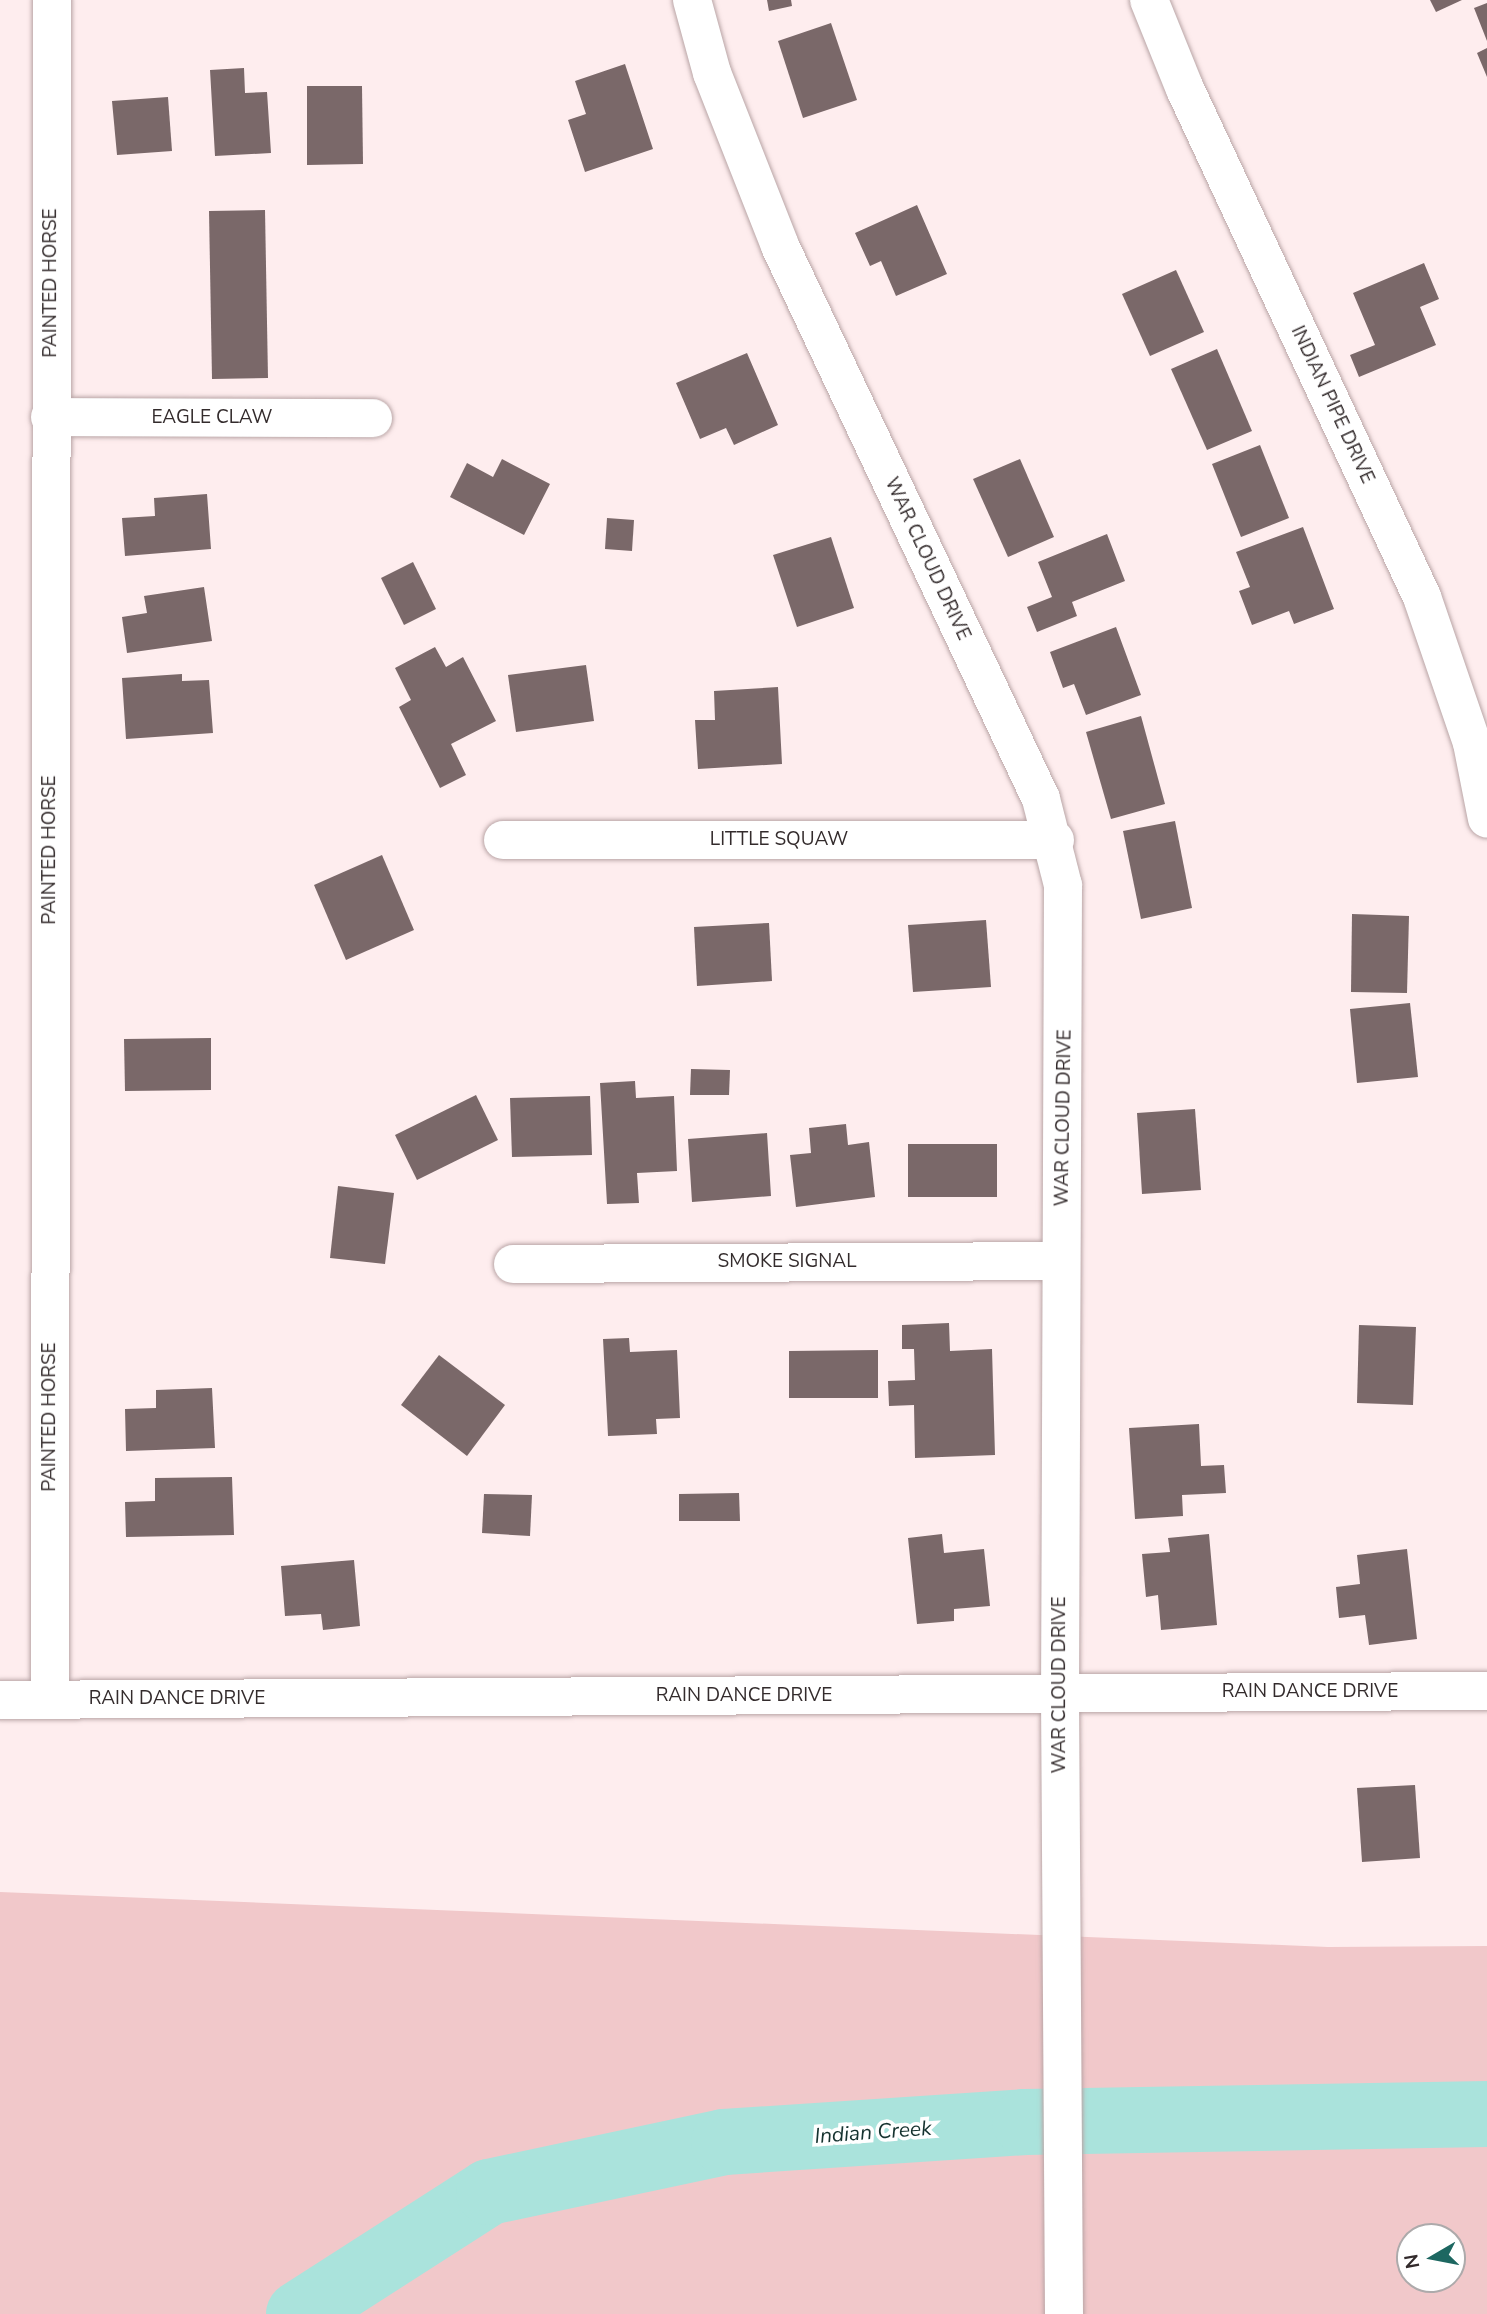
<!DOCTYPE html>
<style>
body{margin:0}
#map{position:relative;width:1487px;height:2314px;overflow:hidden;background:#feedee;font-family:"Nunito Sans",sans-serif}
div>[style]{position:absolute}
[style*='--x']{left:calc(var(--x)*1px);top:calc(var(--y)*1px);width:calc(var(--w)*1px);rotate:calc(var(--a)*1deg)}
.green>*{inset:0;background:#f1c8ca}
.river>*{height:66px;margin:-33px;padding:0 33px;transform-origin:33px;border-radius:33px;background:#aae3dc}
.building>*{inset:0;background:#7a6869}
.roads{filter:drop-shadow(0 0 2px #b9a5a6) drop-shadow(0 0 2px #b9a5a6)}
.minor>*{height:38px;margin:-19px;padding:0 19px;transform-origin:19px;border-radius:19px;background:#fff}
span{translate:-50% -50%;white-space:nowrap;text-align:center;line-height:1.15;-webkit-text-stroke:7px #fff;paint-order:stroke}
.street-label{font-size:19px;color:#332b2c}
.water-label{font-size:21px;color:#15322f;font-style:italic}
.north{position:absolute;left:1396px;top:2223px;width:70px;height:70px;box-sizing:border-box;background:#fff;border:2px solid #adaaab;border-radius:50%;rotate:260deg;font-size:19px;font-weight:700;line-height:28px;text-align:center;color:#332b2c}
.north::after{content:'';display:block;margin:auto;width:24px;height:32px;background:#1d6761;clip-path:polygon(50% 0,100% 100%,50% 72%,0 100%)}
</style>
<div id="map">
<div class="green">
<i style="clip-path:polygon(evenodd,0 1892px,1328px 1947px,1487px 1946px,1487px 2314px,0 2314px,0 1892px,1410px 2237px,1452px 2237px,1452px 2279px,1410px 2279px,1410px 2237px)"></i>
</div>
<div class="river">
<i style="--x:299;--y:2314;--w:226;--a:-32.7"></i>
<i style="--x:489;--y:2192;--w:240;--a:-12"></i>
<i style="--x:724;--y:2142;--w:302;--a:-3.8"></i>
<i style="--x:1025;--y:2122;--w:462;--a:-1"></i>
</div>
<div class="building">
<i style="clip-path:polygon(767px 0,791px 0,792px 6px,769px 11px)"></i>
<i style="clip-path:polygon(1430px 0,1462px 0,1436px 12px)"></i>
<i style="clip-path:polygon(1487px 3px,1487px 41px,1474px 8px)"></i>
<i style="clip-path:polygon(831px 23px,857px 100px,803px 118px,778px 41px)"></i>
<i style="clip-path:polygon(1487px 48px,1487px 77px,1477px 53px)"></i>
<i style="clip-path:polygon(625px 64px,653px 149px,585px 172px,568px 120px,586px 114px,575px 81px)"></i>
<i style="clip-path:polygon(244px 68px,245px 93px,267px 92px,271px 153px,215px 156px,210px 70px)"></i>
<i style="clip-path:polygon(307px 86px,362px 86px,363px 164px,307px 165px)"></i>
<i style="clip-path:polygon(168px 97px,172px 151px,117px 155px,112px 101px)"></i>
<i style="clip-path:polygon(917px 205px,947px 274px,896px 296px,881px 261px,870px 266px,855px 233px)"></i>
<i style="clip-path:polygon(265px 210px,268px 378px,212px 379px,209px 211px)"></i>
<i style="clip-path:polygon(1424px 263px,1439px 299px,1420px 307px,1436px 345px,1359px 377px,1350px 355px,1375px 345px,1353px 293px)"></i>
<i style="clip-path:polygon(1176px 270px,1204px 332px,1150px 356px,1122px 294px)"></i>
<i style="clip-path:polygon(1217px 349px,1252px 431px,1207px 450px,1171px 369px)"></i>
<i style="clip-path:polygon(747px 353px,778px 425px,734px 445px,726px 428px,700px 439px,676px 383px)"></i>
<i style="clip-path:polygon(1260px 445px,1289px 518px,1241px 537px,1212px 464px)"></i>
<i style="clip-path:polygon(502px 459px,550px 484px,524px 535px,450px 497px,467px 463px,493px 477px)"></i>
<i style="clip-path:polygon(1020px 459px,1054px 537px,1008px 557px,973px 479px)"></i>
<i style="clip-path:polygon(207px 494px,211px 549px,125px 556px,122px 518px,155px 516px,154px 498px)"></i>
<i style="clip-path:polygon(607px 518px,634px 520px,632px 551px,605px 549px)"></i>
<i style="clip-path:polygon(1303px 527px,1334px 609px,1294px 624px,1289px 611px,1252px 625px,1239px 591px,1250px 587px,1236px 552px)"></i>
<i style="clip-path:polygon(1107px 534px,1125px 581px,1072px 602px,1077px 616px,1037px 632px,1027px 607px,1052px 597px,1038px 562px)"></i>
<i style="clip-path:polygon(831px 537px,854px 608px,797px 627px,773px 555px)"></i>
<i style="clip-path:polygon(413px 562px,436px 609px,404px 625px,381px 578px)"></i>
<i style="clip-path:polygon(204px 587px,212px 641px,127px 653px,122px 617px,147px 613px,144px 596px)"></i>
<i style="clip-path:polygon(1116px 627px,1141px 695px,1086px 715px,1074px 684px,1063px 688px,1050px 652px)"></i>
<i style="clip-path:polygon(435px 647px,446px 667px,463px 657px,496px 721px,451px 744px,466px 775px,440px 788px,399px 707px,411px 700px,395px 668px)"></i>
<i style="clip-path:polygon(586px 665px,594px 721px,516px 732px,508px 675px)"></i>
<i style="clip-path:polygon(182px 674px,182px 681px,209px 680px,213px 733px,126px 739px,122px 678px)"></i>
<i style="clip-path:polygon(778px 687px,782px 764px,698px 769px,695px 720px,715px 720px,714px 691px)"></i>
<i style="clip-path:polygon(1141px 716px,1165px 804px,1111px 819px,1086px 732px)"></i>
<i style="clip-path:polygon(1175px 821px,1192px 908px,1141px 919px,1123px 831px)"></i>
<i style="clip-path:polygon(382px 855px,414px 930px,346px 960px,314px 885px)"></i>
<i style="clip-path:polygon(1352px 914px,1409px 916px,1407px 993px,1351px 992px)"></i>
<i style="clip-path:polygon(986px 920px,991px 987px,913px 992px,908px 925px)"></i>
<i style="clip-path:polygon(769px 923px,772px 981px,697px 986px,694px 927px)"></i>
<i style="clip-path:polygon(1410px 1003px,1418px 1077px,1357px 1083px,1350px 1009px)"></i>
<i style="clip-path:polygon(211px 1038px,211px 1090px,125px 1091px,124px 1039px)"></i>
<i style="clip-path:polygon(691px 1069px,730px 1070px,729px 1095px,690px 1095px)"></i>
<i style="clip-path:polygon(635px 1081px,636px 1098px,674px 1096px,677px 1171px,637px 1173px,639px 1203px,607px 1204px,600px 1083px)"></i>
<i style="clip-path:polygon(476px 1095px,498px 1140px,417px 1180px,395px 1135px)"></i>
<i style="clip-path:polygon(590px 1096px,592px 1155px,512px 1157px,510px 1098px)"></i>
<i style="clip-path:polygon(1195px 1109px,1201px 1190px,1142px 1194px,1137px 1113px)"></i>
<i style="clip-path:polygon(846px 1124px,848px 1145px,869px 1142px,875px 1197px,796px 1207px,790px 1155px,811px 1153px,809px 1128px)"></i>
<i style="clip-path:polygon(767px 1133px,771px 1196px,692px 1202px,688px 1139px)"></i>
<i style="clip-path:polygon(908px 1144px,997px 1144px,997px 1197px,908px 1197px)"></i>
<i style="clip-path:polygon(338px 1186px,394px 1193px,385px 1264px,330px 1258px)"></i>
<i style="clip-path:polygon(949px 1323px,950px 1351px,992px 1349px,995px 1455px,915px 1458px,914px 1405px,889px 1406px,888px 1381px,915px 1380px,914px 1349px,902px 1349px,902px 1325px)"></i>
<i style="clip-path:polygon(1359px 1325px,1416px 1327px,1413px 1405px,1357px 1403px)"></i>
<i style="clip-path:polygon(629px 1338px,630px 1352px,677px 1350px,680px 1418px,656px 1419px,657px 1434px,608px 1436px,603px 1339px)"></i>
<i style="clip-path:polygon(878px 1350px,878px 1398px,789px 1398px,789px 1351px)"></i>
<i style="clip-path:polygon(439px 1355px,505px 1405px,467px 1456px,401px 1405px)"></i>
<i style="clip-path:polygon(212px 1388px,215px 1448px,126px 1451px,125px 1409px,156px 1408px,156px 1390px)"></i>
<i style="clip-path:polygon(1199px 1424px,1201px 1466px,1224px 1465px,1226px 1493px,1182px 1495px,1183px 1516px,1135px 1519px,1129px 1428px)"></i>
<i style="clip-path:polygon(232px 1477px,234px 1535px,126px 1537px,125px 1502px,155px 1501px,155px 1478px)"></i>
<i style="clip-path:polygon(739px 1493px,740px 1521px,679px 1521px,679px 1494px)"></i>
<i style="clip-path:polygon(484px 1494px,532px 1495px,530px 1536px,482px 1533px)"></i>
<i style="clip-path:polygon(942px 1534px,944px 1553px,984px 1549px,990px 1606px,954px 1609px,954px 1621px,917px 1624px,908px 1538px)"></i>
<i style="clip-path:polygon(1209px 1534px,1217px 1625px,1161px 1630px,1158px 1595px,1146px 1597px,1142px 1554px,1170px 1552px,1168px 1538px)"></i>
<i style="clip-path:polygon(1407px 1549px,1417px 1639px,1369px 1645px,1365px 1615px,1339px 1618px,1336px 1587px,1360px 1584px,1357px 1555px)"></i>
<i style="clip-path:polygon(354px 1560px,360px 1626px,323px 1630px,321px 1614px,285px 1616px,281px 1566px)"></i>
<i style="clip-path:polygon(1415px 1785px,1420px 1858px,1362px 1862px,1357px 1788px)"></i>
</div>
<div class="roads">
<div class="minor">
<i style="--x:692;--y:0;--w:76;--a:74.7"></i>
<i style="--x:712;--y:73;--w:186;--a:68.5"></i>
<i style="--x:780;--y:246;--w:611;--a:64.73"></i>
<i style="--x:1041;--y:799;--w:89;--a:75.7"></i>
<i style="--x:1063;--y:885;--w:810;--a:90.21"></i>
<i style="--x:1060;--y:1695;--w:619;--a:89.63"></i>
<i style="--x:1149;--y:0;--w:96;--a:68"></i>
<i style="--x:1185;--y:89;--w:561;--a:64.99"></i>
<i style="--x:1422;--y:597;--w:154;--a:71.1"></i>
<i style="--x:1472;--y:743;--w:77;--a:78.8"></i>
<i style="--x:50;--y:417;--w:323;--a:0.2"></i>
<i style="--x:503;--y:840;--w:552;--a:0"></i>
<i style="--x:513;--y:1264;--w:548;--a:-0.31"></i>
<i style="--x:0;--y:1700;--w:1487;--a:-0.35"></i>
<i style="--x:50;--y:1700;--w:1700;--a:-89.93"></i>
</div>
</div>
<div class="street-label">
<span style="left:51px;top:283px;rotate:-90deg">PAINTED HORSE</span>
<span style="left:1332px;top:405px;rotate:65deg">INDIAN PIPE DRIVE</span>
<span style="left:212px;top:418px">EAGLE CLAW</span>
<span style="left:927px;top:559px;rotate:65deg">WAR CLOUD DRIVE</span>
<span style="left:779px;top:840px">LITTLE SQUAW</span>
<span style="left:50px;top:850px;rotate:-90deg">PAINTED HORSE</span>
<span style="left:1064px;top:1118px;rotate:-89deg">WAR CLOUD DRIVE</span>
<span style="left:787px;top:1262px">SMOKE SIGNAL</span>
<span style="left:50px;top:1417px;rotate:-90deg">PAINTED HORSE</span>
<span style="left:1060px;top:1685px;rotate:-90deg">WAR CLOUD DRIVE</span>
<span style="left:1310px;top:1692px">RAIN DANCE DRIVE</span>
<span style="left:744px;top:1696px">RAIN DANCE DRIVE</span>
<span style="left:177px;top:1699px">RAIN DANCE DRIVE</span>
</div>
<div class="water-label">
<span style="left:873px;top:2132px;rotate:-4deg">Indian Creek</span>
</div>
<div class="north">N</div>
</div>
